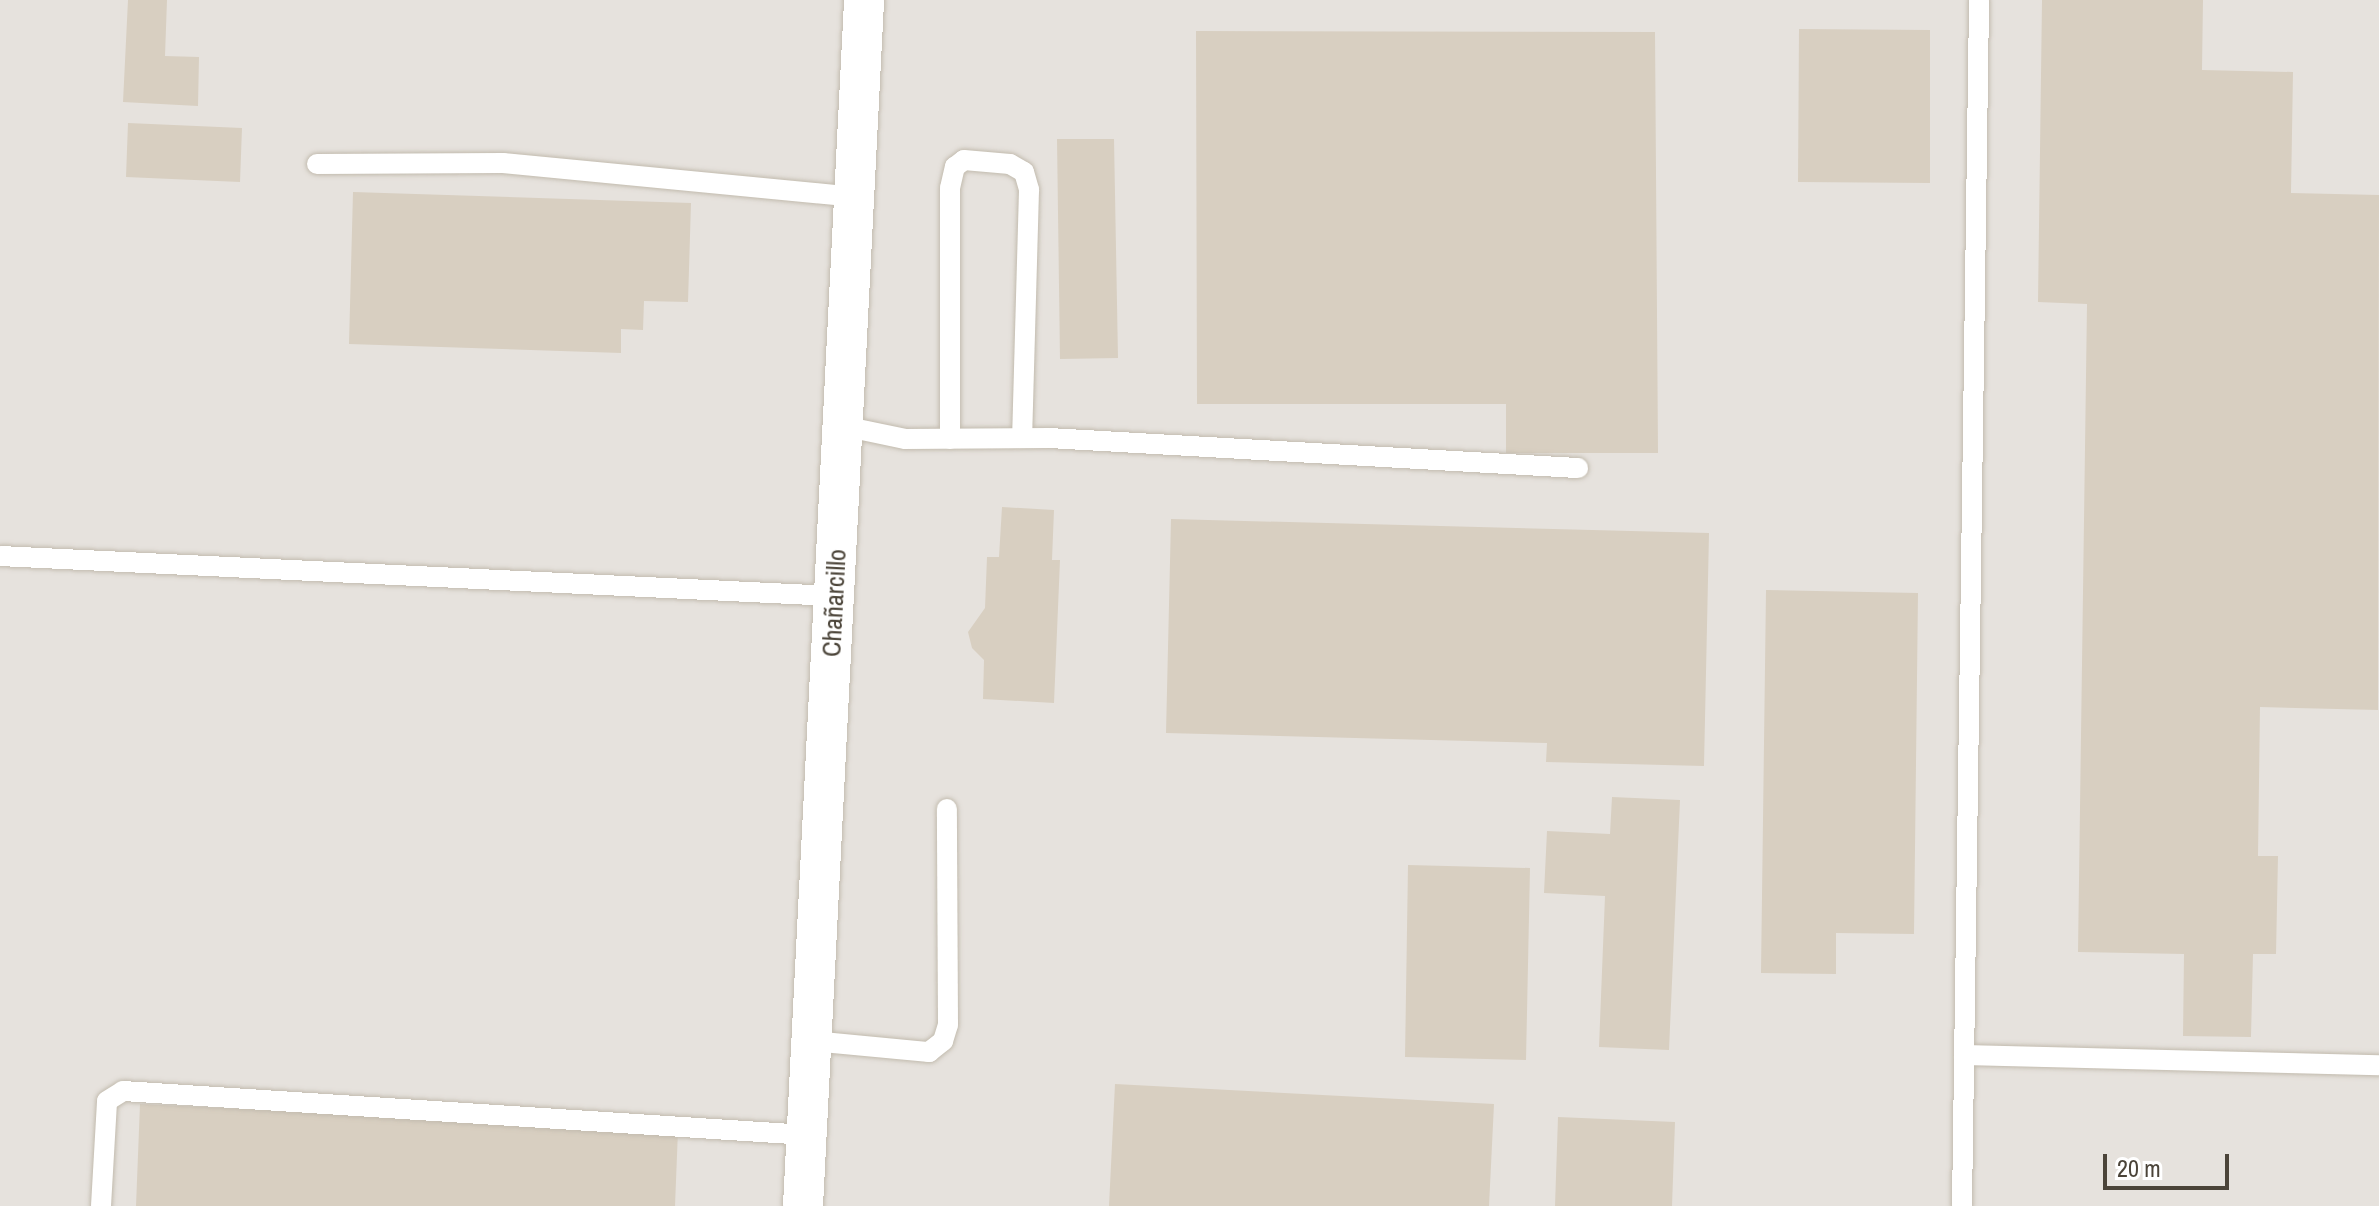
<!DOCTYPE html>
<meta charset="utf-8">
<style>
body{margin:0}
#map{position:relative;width:2379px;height:1206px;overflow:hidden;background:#f6f3ec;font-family:"Archivo Narrow",sans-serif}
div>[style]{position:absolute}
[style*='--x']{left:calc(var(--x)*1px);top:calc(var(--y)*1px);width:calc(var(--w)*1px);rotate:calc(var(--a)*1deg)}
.industrial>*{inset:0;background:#e6e2dd}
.building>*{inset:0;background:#d8cfc1}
.roads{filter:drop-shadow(0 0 2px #c2bbae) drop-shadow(0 0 2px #c2bbae)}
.lane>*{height:20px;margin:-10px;padding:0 10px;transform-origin:10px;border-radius:10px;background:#fff}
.street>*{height:40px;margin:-20px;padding:0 20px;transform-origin:20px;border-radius:20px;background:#fff}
span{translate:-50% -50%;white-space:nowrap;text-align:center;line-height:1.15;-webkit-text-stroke:7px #fff;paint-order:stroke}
.street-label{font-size:26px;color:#4b4439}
.scale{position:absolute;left:2103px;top:1154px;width:126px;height:36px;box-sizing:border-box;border:4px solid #4b4439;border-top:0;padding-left:10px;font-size:24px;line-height:28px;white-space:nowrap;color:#4b4439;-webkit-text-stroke:6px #fff;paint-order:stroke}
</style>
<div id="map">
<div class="industrial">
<i style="clip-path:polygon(0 0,2379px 0,2379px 1206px,0 1206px)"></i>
</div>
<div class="building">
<i style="clip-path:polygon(128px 0,167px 0,165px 56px,199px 57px,198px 106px,123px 102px)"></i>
<i style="clip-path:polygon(2042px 0,2203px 0,2202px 70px,2293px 72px,2291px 193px,2379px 195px,2378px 710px,2260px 707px,2258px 856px,2278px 856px,2276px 954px,2253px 954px,2251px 1037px,2183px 1036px,2184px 954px,2078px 952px,2087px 304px,2038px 302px)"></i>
<i style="clip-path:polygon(1799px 29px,1930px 30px,1930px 183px,1798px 182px)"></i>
<i style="clip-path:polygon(1196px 31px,1655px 32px,1658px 453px,1506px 453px,1506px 404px,1197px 404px)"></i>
<i style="clip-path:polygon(128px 123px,242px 128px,240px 182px,126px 177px)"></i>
<i style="clip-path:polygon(1057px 139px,1114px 139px,1118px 358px,1060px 359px)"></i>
<i style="clip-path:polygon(353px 192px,691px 203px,688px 302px,644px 301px,643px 330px,621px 329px,621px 353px,349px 344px)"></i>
<i style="clip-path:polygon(1002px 507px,1054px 510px,1052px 560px,1060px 560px,1054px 703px,983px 699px,984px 660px,972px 648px,968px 632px,985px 608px,987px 557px,999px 557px)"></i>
<i style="clip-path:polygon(1171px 519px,1709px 533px,1704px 766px,1546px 762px,1547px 743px,1166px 733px)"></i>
<i style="clip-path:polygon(1766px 590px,1918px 593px,1914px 934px,1836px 933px,1836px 974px,1761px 973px)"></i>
<i style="clip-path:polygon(1612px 797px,1680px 800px,1669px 1050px,1599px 1047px,1605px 896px,1544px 893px,1547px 831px,1610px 834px)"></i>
<i style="clip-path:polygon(1408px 865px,1530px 868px,1526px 1060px,1405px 1057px)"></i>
<i style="clip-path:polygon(1115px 1084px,1494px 1104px,1489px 1206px,1109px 1206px)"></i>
<i style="clip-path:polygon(140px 1104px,678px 1130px,675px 1206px,136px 1206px)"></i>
<i style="clip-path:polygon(1558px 1117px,1675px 1122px,1672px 1206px,1555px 1206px)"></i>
</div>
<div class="roads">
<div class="lane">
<i style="--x:317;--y:164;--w:186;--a:-0.3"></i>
<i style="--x:503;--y:163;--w:353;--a:5.5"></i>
<i style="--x:843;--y:426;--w:63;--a:11.8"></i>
<i style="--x:905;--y:439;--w:144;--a:-0.4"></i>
<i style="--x:1049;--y:438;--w:530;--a:3.25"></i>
<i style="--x:950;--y:439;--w:251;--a:-90"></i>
<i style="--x:950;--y:188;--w:22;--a:-77"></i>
<i style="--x:955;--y:167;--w:11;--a:-38"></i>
<i style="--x:964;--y:160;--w:46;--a:5"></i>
<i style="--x:1010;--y:164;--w:16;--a:30"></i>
<i style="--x:1024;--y:172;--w:19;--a:74"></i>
<i style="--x:1029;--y:190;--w:248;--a:91.6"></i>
<i style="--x:0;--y:556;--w:835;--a:2.75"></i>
<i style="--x:812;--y:1041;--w:118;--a:5.4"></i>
<i style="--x:929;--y:1052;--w:18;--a:-38"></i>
<i style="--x:943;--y:1041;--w:17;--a:-73"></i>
<i style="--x:948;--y:1025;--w:216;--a:-90.3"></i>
<i style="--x:1964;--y:1055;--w:415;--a:1.4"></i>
<i style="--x:101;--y:1206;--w:105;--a:-86.7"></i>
<i style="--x:107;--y:1101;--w:19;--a:-32"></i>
<i style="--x:123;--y:1091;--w:685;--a:3.68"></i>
<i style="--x:1962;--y:1206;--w:1206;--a:-89.19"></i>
</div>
<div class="street">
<i style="--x:803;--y:1206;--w:1208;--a:-87.1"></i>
</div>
</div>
<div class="street-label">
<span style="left:834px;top:603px;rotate:-87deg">Chañarcillo</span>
</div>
<div class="scale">20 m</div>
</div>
